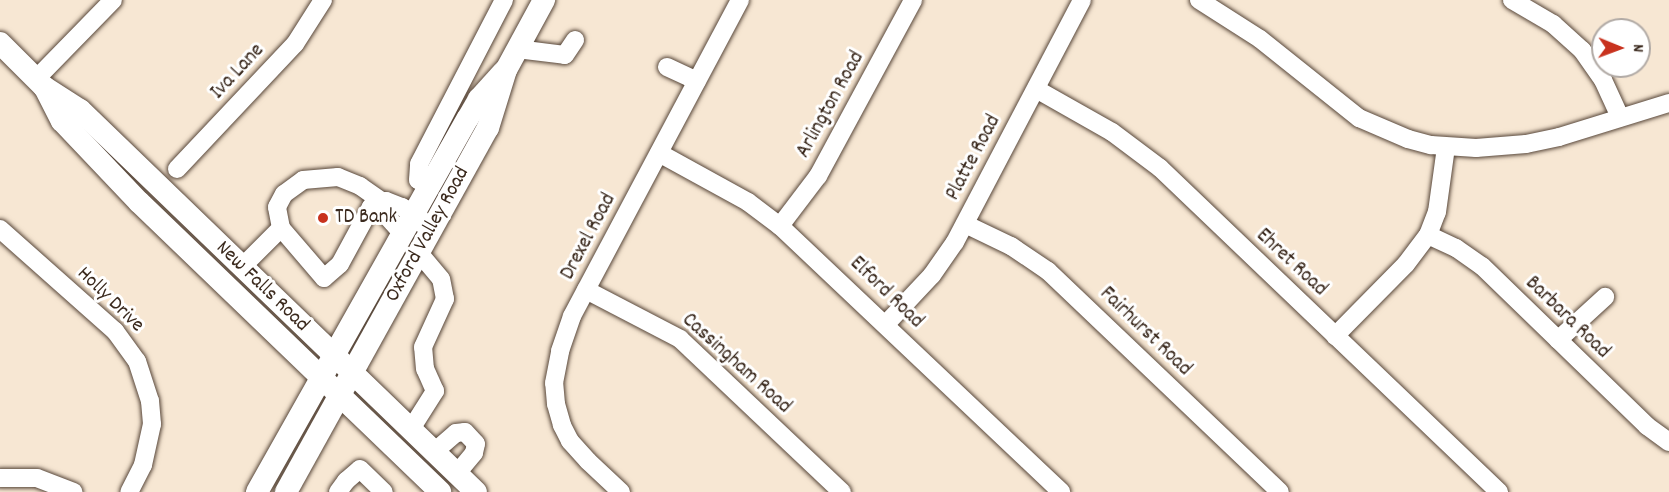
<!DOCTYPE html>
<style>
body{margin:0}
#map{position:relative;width:1669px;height:492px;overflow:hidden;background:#f7e7d3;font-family:Dekko,sans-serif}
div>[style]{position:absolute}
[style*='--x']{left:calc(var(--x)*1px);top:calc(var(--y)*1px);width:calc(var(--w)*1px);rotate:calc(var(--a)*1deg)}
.roads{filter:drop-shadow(0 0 2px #574639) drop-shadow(0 0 2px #574639)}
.minor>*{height:18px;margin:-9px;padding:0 9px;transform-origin:9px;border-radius:9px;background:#fff}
.major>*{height:22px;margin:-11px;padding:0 11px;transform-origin:11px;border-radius:11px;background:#fff}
.dots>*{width:16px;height:16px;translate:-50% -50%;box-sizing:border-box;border:3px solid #fff;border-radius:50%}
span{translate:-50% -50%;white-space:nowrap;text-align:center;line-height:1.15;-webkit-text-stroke:6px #fff;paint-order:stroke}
.street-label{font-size:21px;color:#3b2a1e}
.poi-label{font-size:21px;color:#3b2a1e}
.left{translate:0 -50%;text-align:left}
.north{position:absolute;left:1591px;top:18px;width:60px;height:60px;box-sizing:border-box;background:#fff;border:2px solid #b1aaa5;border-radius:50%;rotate:91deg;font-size:16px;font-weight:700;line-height:24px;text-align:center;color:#3b2a1e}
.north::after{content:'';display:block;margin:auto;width:21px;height:27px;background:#c8321e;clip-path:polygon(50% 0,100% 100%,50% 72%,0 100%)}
</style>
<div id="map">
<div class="roads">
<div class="minor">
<i style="--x:1199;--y:0;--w:72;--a:32.6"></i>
<i style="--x:1260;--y:39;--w:127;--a:38.6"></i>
<i style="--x:1359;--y:118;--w:53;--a:23.2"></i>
<i style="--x:1408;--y:139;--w:24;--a:15"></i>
<i style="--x:1431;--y:145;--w:45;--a:3.8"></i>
<i style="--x:1476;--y:148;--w:50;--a:-4.6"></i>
<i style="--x:1526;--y:144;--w:34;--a:-12"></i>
<i style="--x:1559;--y:137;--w:115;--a:-17.2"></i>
<i style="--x:1512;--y:0;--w:48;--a:30.3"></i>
<i style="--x:1553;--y:24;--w:39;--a:42"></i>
<i style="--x:1582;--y:50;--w:37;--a:55"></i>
<i style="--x:1603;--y:80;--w:41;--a:65.3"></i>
<i style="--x:517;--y:49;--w:48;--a:7.1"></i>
<i style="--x:565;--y:55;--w:18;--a:-56"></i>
<i style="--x:667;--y:67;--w:33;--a:25"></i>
<i style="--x:36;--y:79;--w:110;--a:-45.7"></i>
<i style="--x:1036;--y:89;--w:87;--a:29.5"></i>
<i style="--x:1112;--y:132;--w:60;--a:36.9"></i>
<i style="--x:1160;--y:168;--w:469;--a:43.7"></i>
<i style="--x:659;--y:153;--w:102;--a:28.8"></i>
<i style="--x:748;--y:202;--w:40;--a:37"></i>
<i style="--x:780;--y:226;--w:387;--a:43.4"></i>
<i style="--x:177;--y:169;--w:172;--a:-46.7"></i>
<i style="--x:295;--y:44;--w:52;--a:-57.5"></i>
<i style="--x:431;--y:186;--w:14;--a:-155"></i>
<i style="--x:418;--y:180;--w:16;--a:-86"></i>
<i style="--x:419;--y:164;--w:185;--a:-62.6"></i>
<i style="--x:371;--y:207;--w:13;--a:23"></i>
<i style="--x:383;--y:212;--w:30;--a:48"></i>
<i style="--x:965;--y:224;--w:51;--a:25.6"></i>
<i style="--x:1011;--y:246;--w:45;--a:34"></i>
<i style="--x:1048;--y:271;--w:320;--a:43.6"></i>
<i style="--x:780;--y:226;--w:63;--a:-52.8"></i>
<i style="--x:818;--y:176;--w:200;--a:-61.6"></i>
<i style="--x:281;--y:228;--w:21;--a:-101"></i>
<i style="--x:277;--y:207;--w:15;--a:-62"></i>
<i style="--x:284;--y:194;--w:24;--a:-36"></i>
<i style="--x:303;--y:180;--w:35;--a:-5"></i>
<i style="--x:338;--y:177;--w:24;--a:22"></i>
<i style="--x:360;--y:186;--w:28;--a:35"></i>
<i style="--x:0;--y:229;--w:154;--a:41.6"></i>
<i style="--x:115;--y:331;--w:37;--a:54"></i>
<i style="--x:137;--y:361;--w:42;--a:72"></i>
<i style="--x:150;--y:401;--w:23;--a:85"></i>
<i style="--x:152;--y:424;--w:42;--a:102.4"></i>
<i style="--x:143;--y:465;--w:30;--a:117"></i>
<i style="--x:1428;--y:235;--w:31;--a:25"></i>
<i style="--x:1456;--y:248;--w:32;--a:35"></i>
<i style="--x:1482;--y:266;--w:230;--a:44.1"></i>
<i style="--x:1647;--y:426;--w:27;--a:36"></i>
<i style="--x:242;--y:267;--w:55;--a:-45"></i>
<i style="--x:281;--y:228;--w:66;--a:49.3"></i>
<i style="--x:324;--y:278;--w:21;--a:-41"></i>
<i style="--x:340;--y:264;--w:65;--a:-61.5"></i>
<i style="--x:371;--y:207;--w:7;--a:-34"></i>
<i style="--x:377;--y:203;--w:9;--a:-13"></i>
<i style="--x:386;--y:201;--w:17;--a:21"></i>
<i style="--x:402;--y:207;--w:21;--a:31"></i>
<i style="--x:420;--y:218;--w:6;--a:72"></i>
<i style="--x:586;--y:290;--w:106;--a:27.5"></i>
<i style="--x:680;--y:339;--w:223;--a:43.4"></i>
<i style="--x:886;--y:324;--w:67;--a:-46.8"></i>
<i style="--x:932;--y:275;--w:40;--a:-55.1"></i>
<i style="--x:955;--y:242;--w:273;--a:-62.3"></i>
<i style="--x:1335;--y:336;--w:101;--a:-45.4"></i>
<i style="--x:1406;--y:264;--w:36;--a:-53"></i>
<i style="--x:1428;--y:235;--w:25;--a:-69"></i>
<i style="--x:1437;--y:212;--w:66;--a:-82.1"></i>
<i style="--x:1558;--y:340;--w:64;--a:-42.5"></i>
<i style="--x:411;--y:429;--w:45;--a:-57.7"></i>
<i style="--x:435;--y:391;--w:24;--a:-114"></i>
<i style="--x:425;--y:369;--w:22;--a:-95"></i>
<i style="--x:423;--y:347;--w:53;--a:-65.4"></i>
<i style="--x:445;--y:299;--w:20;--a:-101"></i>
<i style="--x:441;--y:279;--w:34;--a:-130"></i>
<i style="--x:434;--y:452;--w:29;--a:-41"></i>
<i style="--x:456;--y:433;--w:9;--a:-6"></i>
<i style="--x:465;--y:432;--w:16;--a:47"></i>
<i style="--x:476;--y:444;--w:9;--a:103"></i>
<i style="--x:474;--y:453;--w:26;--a:130"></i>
<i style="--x:0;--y:478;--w:37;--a:0"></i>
<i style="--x:37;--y:478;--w:39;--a:21"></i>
<i style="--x:338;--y:492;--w:14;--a:-54"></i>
<i style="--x:346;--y:481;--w:18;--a:-41"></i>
<i style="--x:360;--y:469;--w:33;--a:44"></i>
<i style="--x:621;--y:492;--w:45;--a:-136.8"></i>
<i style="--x:588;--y:461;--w:27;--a:-132"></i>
<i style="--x:570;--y:441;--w:18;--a:-117"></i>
<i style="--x:562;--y:425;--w:22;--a:-106"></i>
<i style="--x:556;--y:404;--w:21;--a:-95"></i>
<i style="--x:554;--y:383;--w:33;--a:-79"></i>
<i style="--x:560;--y:351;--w:37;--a:-71"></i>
<i style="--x:572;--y:316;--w:358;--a:-62"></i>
</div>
<div class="major">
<i style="--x:0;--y:43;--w:62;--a:45"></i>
<i style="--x:44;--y:87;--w:43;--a:32.6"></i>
<i style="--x:80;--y:110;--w:550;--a:43.97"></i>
<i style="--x:45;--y:88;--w:37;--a:63"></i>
<i style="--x:62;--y:121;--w:112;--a:46.5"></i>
<i style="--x:139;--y:202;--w:418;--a:43.9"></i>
<i style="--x:257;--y:492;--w:429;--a:-60.6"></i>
<i style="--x:468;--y:118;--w:22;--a:-60"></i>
<i style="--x:479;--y:99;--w:36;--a:-48"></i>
<i style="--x:286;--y:492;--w:416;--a:-61"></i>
<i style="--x:488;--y:128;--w:61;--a:-72.8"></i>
<i style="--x:506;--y:70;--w:80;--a:-61.5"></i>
</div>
</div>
<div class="dots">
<i style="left:323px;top:218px;background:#c8321e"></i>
</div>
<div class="street-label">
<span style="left:238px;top:72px;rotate:-47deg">Iva Lane</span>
<span style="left:831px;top:105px;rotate:-61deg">Arlington Road</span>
<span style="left:974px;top:158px;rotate:-62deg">Platte Road</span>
<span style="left:428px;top:235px;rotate:-61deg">Oxford Valley Road</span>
<span style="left:589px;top:237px;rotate:-62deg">Drexel Road</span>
<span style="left:1291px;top:263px;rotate:43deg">Ehret Road</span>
<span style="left:262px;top:287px;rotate:44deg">New Falls Road</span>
<span style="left:886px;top:293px;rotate:44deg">Elford Road</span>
<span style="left:110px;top:300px;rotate:44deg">Holly Drive</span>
<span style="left:1567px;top:318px;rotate:44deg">Barbara Road</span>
<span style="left:1145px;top:332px;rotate:44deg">Fairhurst Road</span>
<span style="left:736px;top:364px;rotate:42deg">Cassingham Road</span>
</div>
<div class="poi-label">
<span class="left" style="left:335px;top:218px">TD Bank</span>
</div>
<div class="north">N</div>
</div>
